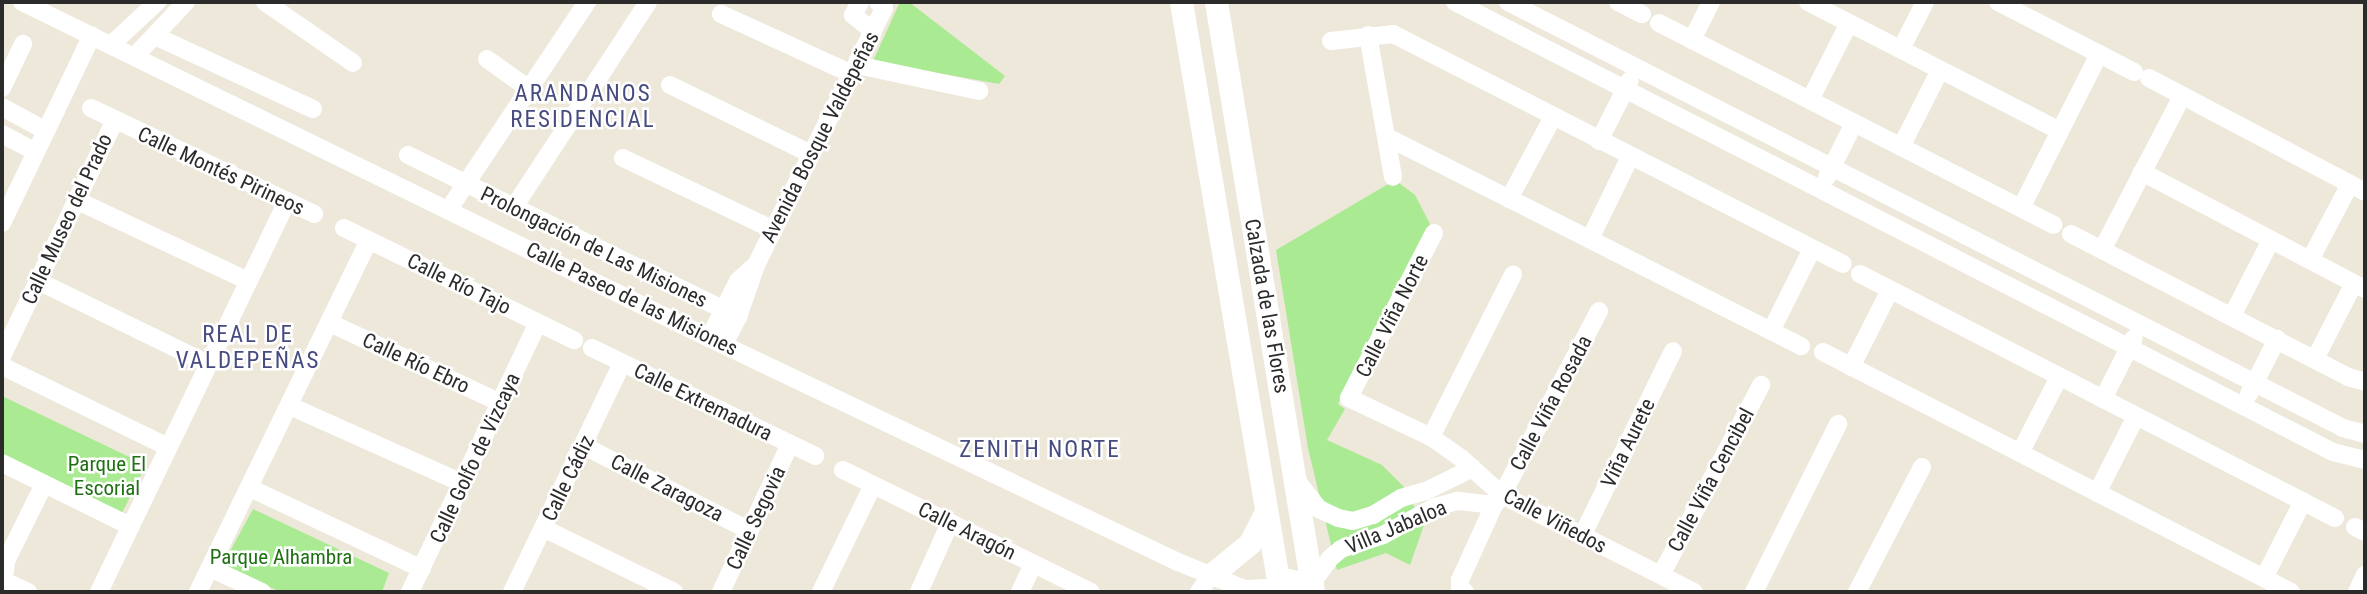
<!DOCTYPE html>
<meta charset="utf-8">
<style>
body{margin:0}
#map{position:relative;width:2367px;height:594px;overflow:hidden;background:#eee8db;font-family:"Roboto Condensed",sans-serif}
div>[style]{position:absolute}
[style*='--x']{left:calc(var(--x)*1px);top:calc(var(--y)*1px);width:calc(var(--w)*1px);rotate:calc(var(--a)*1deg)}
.green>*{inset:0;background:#a9ea92}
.minor>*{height:18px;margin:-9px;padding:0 9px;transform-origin:9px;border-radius:9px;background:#fff}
.tertiary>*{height:23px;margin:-11.5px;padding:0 11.5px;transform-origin:11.5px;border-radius:11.5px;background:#fff}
span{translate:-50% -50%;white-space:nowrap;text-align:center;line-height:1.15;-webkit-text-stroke:5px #fff;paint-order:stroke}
.street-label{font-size:21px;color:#2b2b2b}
.park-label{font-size:21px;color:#1f7013}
.neighbourhood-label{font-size:23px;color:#464c80;letter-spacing:2px}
.frame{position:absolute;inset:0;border:4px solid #2b2b2b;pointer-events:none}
</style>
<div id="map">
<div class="green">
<i style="clip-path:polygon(900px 2px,909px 2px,1005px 76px,999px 84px,873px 61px)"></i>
<i style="clip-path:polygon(1395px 180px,1415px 195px,1430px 224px,1338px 404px,1345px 409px,1327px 440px,1382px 465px,1403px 486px,1424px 525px,1410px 565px,1386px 553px,1337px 570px,1308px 448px,1276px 250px)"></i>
<i style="clip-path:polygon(2px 396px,146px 465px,121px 515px,2px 456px)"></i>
<i style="clip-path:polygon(253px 509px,389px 573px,382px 592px,281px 592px,222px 566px)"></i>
</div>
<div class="minor">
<i style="--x:22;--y:2;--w:765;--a:26.06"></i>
<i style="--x:709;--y:338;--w:520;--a:25.53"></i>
<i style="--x:1178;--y:562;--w:80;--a:22.1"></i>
<i style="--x:265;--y:2;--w:107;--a:34.7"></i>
<i style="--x:860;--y:2;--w:15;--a:118"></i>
<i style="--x:853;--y:15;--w:26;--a:39"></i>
<i style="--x:1455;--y:2;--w:987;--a:27.14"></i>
<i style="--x:2333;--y:452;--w:33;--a:14"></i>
<i style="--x:1508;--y:2;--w:937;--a:27.03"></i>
<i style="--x:2343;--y:428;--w:23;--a:15"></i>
<i style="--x:1618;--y:2;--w:27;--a:27"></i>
<i style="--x:1808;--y:2;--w:283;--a:27.1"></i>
<i style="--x:1998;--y:2;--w:153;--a:27.2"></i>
<i style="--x:721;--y:14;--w:144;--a:24.6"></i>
<i style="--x:1659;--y:23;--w:443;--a:27.1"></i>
<i style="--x:1368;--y:35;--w:144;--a:80"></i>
<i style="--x:155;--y:36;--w:174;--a:24.8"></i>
<i style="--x:1692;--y:40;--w:42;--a:-63.4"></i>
<i style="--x:1331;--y:41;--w:62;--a:-6.4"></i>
<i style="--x:1393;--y:34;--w:505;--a:27.07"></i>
<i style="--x:112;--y:44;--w:62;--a:-43"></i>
<i style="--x:1901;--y:49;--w:53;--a:-62.9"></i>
<i style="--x:136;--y:55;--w:73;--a:-46.7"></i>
<i style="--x:487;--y:59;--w:52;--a:35.5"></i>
<i style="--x:857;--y:65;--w:125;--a:12"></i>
<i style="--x:2149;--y:78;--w:244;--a:27.8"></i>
<i style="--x:670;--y:85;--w:157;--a:26.1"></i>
<i style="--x:2;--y:88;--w:49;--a:-64.5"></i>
<i style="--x:1810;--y:100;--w:86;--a:-63.1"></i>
<i style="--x:2;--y:107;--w:50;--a:28.6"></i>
<i style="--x:91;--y:108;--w:247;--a:25.4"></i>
<i style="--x:2;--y:134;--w:38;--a:28"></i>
<i style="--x:1387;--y:137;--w:464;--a:26.8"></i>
<i style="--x:1599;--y:141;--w:68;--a:-63.1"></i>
<i style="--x:1901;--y:147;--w:86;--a:-63.1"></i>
<i style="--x:408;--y:155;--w:368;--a:26.1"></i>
<i style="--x:623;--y:158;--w:167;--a:25.5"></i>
<i style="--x:2142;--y:172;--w:252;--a:27.7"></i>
<i style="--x:1827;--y:177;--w:60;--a:-63.4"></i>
<i style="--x:1509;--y:199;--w:93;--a:-61.8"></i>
<i style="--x:76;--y:200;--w:190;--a:25.2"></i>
<i style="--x:514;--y:207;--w:245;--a:-56.8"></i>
<i style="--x:2021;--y:208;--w:173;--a:-63.1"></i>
<i style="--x:449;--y:209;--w:249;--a:-56.3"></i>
<i style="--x:2;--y:223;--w:208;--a:-64.4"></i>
<i style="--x:344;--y:228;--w:256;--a:26"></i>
<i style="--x:1434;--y:233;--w:186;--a:117.3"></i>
<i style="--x:1349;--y:398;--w:91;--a:25.4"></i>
<i style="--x:1431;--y:437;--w:38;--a:35"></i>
<i style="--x:1462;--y:459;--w:54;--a:42"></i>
<i style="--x:1502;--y:495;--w:215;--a:26.8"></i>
<i style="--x:2071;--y:234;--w:312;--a:27.3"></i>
<i style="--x:2348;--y:377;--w:18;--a:16"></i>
<i style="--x:1590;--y:239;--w:91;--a:-64"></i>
<i style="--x:2102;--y:250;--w:174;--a:-62.5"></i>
<i style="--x:2310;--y:260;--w:86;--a:-62.2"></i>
<i style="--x:756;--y:265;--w:287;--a:-63.5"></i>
<i style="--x:884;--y:8;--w:8;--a:-135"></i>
<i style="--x:1860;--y:274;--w:534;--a:27.19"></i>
<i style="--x:38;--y:281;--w:189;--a:26"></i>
<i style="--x:2232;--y:316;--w:85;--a:-62.8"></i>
<i style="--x:330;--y:323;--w:189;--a:25.1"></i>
<i style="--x:1771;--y:331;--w:92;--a:-63.4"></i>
<i style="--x:709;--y:338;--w:64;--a:-63"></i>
<i style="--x:738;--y:281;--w:24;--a:-42"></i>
<i style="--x:756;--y:265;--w:55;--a:109.1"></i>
<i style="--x:738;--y:317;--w:31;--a:117"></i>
<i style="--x:592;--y:348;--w:248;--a:25.8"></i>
<i style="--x:1823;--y:352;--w:526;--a:27.15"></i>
<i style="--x:2;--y:356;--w:262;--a:-64.4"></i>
<i style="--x:2315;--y:359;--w:85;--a:-62.8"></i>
<i style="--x:2;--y:366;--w:185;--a:26"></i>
<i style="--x:1851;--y:367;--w:86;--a:-63.1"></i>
<i style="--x:2249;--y:394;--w:62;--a:-63"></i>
<i style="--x:2103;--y:399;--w:68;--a:-63.1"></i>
<i style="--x:290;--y:406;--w:188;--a:24.1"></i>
<i style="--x:1431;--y:437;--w:182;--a:-63.2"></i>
<i style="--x:584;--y:446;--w:186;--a:27.1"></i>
<i style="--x:2020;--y:453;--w:85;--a:-62.8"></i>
<i style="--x:2;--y:463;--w:143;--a:26.2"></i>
<i style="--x:843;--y:470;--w:276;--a:26.2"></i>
<i style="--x:1297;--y:481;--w:36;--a:52"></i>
<i style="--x:1319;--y:509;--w:21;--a:25"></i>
<i style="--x:1338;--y:518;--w:15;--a:11"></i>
<i style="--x:1353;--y:521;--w:21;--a:-17"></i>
<i style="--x:1373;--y:515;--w:33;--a:-31"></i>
<i style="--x:1401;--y:498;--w:26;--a:-16"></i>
<i style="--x:1426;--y:491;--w:52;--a:-26.1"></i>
<i style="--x:250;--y:488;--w:190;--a:25.2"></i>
<i style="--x:2097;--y:493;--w:86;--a:-63.1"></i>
<i style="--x:2355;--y:527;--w:11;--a:27"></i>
<i style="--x:543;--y:528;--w:146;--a:26"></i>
<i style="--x:1582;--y:536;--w:206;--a:-63.8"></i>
<i style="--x:210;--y:568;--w:57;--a:24.8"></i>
<i style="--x:1661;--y:575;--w:215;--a:-62.2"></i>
<i style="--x:1279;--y:576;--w:34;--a:12"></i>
<i style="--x:1312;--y:583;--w:31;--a:-54"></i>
<i style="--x:1330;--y:558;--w:14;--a:-39"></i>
<i style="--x:1341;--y:549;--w:44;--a:-18.4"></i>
<i style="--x:1383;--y:535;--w:59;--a:-28.3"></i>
<i style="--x:1435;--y:507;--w:24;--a:-15"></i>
<i style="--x:1458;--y:501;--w:36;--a:6"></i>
<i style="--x:2264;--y:578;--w:86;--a:-63.1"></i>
<i style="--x:2;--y:580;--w:29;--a:25"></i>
<i style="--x:1246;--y:589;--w:33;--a:-3"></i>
<i style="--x:1279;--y:587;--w:14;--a:21"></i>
<i style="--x:2;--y:591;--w:30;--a:-82"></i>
<i style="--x:6;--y:561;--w:86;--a:-63.7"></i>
<i style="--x:99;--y:592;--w:434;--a:-64.3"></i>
<i style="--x:198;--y:592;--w:391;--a:-64.1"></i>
<i style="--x:410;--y:592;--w:298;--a:-64.6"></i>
<i style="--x:512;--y:592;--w:254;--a:-64.3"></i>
<i style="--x:721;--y:592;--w:163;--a:-65"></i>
<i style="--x:821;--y:592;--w:119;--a:-64.1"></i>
<i style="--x:919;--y:592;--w:76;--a:-65.8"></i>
<i style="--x:1020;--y:592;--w:31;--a:-65"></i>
<i style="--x:1199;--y:592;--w:21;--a:-55"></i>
<i style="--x:1465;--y:592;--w:6;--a:-141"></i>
<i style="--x:1460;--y:588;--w:8;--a:-90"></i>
<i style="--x:1460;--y:580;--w:82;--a:-65.6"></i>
<i style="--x:1494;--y:505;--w:13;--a:-51"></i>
<i style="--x:1502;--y:495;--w:208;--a:-62.2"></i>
<i style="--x:1754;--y:592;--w:188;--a:-63.4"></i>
<i style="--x:1857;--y:592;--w:141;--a:-62.5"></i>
<i style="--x:2357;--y:592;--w:19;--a:-65"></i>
</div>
<div class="tertiary">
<i style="--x:1181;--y:2;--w:598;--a:80.47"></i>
<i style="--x:1216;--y:2;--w:598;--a:80.66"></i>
<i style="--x:1211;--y:575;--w:50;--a:-39.4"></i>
<i style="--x:1250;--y:543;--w:35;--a:-63"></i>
</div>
<div class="street-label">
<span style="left:820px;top:137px;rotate:-63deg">Avenida Bosque Valdepeñas</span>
<span style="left:221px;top:171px;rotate:25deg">Calle Montés Pirineos</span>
<span style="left:67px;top:219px;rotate:-65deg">Calle Museo del Prado</span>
<span style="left:594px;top:247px;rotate:26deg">Prolongación de Las Misiones</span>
<span style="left:459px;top:284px;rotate:26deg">Calle Río Tajo</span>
<span style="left:632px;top:299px;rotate:26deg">Calle Paseo de las Misiones</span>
<span style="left:1267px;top:306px;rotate:80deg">Calzada de las Flores</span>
<span style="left:1392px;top:316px;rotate:-63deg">Calle Viña Norte</span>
<span style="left:416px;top:363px;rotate:25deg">Calle Río Ebro</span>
<span style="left:703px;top:402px;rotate:26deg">Calle Extremadura</span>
<span style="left:1551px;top:403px;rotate:-62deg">Calle Viña Rosada</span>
<span style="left:1628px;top:443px;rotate:-64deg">Viña Aurete</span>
<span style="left:475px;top:458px;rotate:-65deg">Calle Golfo de Vizcaya</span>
<span style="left:568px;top:478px;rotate:-64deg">Calle Cádiz</span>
<span style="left:1711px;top:480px;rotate:-62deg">Calle Viña Cencibel</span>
<span style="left:667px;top:488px;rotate:27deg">Calle Zaragoza</span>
<span style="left:756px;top:518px;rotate:-65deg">Calle Segovia</span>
<span style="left:1555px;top:521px;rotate:28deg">Calle Viñedos</span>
<span style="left:1396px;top:527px;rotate:-23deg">Villa Jabaloa</span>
<span style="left:967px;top:531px;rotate:26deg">Calle Aragón</span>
</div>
<div class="park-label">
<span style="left:107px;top:476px">Parque El<br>Escorial</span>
<span style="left:281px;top:557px">Parque Alhambra</span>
</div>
<div class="neighbourhood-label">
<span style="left:583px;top:107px">ARANDANOS<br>RESIDENCIAL</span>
<span style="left:248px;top:348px">REAL DE<br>VALDEPEÑAS</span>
<span style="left:1040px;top:450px">ZENITH NORTE</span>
</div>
<div class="frame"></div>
</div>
